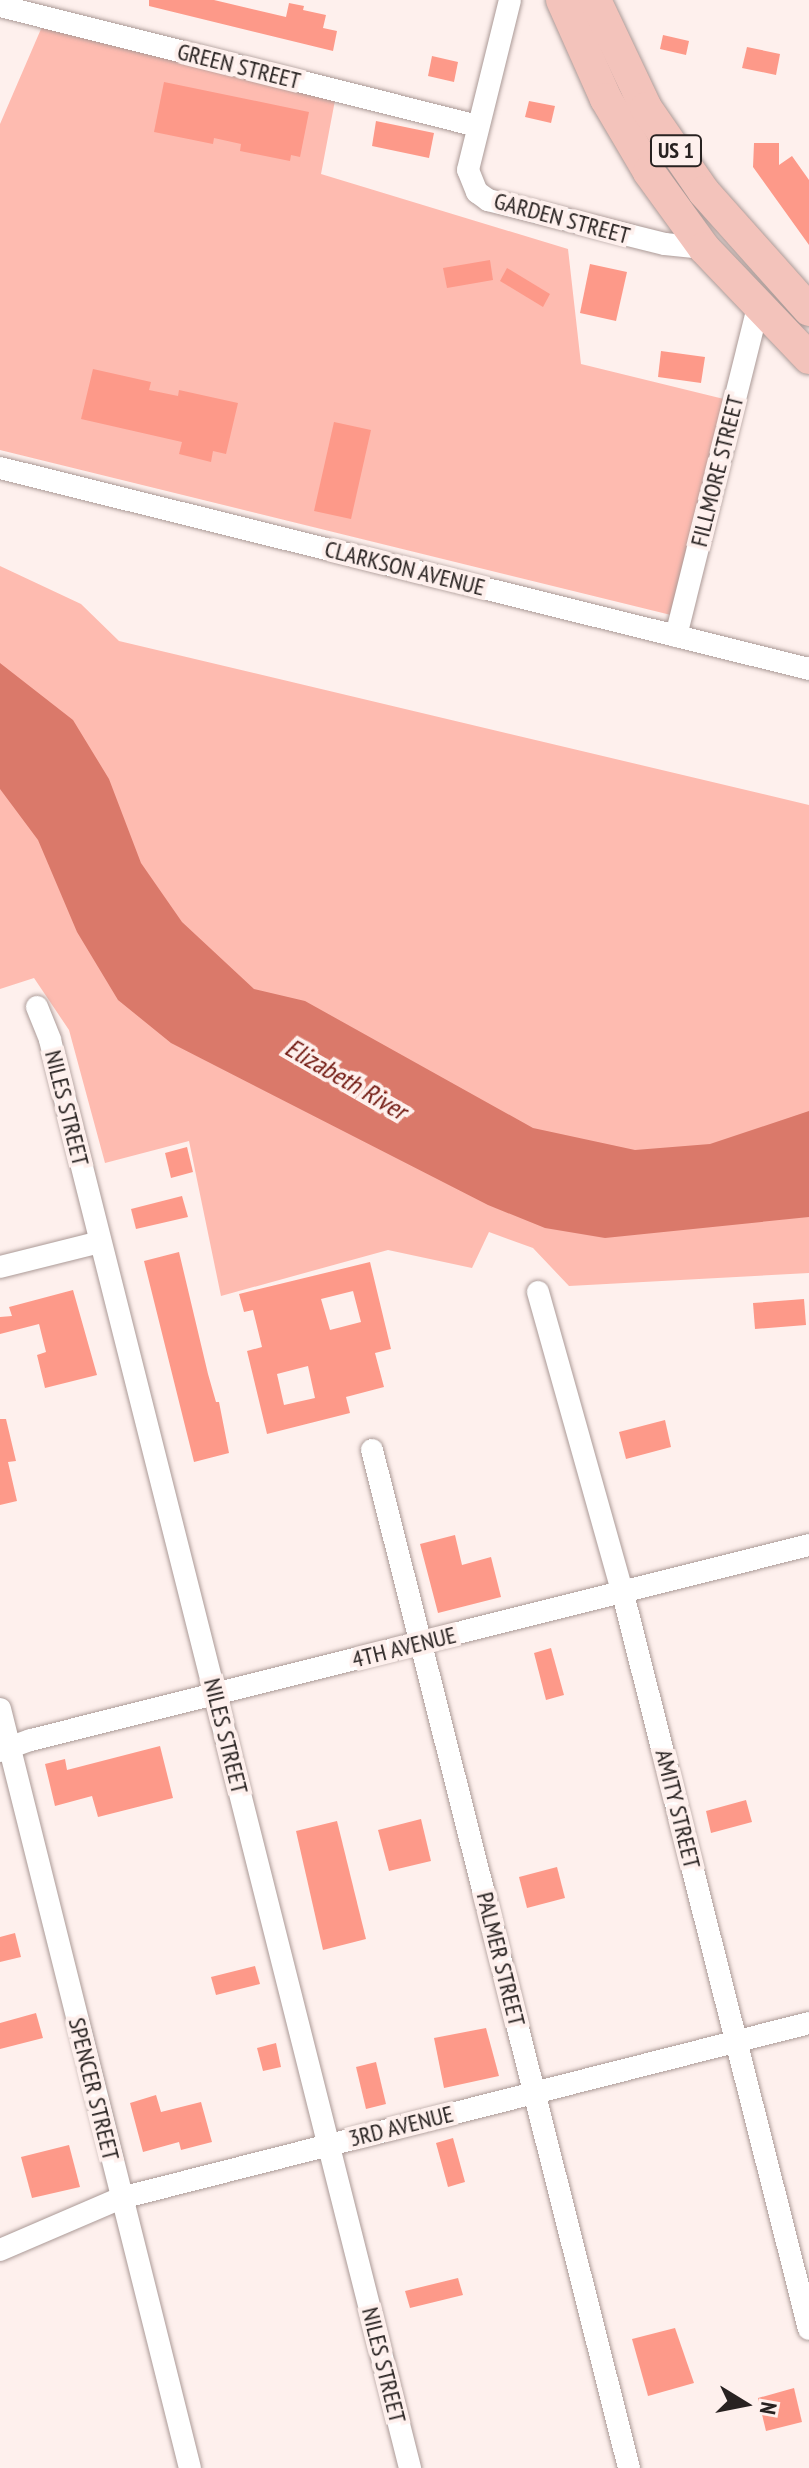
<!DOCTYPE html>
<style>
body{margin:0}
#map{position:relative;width:809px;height:2468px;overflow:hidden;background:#fef0ed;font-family:"PT Sans Narrow",sans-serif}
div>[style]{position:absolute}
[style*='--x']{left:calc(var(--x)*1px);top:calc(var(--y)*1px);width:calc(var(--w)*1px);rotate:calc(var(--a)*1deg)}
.green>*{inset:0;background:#febbb0}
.water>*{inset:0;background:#da796a}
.building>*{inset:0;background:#fd9989}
.roads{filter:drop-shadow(0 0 2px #ab9a97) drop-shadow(0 0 2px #ab9a97)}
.minor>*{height:22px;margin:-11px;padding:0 11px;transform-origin:11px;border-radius:11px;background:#fff}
.highway>*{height:32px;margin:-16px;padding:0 16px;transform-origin:16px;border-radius:16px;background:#f3c3bb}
span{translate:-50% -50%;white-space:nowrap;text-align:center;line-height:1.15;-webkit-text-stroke:8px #fef0ed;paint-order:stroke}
.shield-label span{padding:2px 6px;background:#fef0ed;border:2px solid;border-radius:6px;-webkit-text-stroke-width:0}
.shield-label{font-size:22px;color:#282221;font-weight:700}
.street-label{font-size:24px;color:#282221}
.water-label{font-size:26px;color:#711911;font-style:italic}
.north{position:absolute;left:705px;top:2364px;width:80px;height:80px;-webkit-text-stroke:6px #fef0ed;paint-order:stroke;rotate:100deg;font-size:22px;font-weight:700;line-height:32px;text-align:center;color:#282221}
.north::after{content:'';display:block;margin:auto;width:28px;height:36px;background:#282221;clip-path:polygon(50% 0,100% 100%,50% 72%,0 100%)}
</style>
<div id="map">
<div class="green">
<i style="clip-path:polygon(44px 22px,336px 95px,321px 174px,568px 249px,581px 364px,732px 401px,675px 616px,0 450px,0 124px)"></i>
<i style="clip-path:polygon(0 566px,81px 604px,119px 641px,809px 805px,809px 1273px,569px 1286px,533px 1248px,489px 1232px,472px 1268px,388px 1250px,221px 1296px,189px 1141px,105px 1163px,69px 1030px,34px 978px,0 989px)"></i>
</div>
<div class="water">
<i style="clip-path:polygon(0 663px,73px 720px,109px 779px,141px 863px,182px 922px,254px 989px,305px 1001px,533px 1128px,635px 1150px,710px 1144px,809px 1111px,809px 1217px,605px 1238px,545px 1228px,488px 1205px,171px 1043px,118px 1000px,77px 932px,38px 840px,0 789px)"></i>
</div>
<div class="building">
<i style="clip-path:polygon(149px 0,214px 0,286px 17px,289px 3px,304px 6px,303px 10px,326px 15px,323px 28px,337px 31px,333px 51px,149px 6px)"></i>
<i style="clip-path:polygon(663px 35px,689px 41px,686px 55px,660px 49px)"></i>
<i style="clip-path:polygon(747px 47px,780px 54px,776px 75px,742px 68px)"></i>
<i style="clip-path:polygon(432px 56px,458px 62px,454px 82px,428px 76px)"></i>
<i style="clip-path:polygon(164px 82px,309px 112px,300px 157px,291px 155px,290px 161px,240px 151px,241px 144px,214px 138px,213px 144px,154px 132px)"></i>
<i style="clip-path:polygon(529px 101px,555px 106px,551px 123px,525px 117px)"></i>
<i style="clip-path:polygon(376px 121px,434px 133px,429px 158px,372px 146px)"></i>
<i style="clip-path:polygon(754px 143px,779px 143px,779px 165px,792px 156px,809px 180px,809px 245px,753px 167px)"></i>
<i style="clip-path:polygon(490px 260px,493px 280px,447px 288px,443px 268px)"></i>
<i style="clip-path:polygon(590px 264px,627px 272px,616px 321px,580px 313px)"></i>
<i style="clip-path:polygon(507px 268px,550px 294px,543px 307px,500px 281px)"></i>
<i style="clip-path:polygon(661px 351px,705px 357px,701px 383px,658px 377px)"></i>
<i style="clip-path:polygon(93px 369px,151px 382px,149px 390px,178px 396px,179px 390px,238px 403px,226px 454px,213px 451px,211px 462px,179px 454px,182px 442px,81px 419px)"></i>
<i style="clip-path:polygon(334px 422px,371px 430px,351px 519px,314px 511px)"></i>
<i style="clip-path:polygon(187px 1147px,193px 1172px,171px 1178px,165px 1153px)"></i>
<i style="clip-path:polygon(182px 1196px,188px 1217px,136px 1229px,131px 1209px)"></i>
<i style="clip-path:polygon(179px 1252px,208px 1374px,216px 1402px,219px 1402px,229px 1453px,194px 1462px,144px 1261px)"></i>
<i style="clip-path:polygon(evenodd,370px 1262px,391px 1349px,375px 1353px,384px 1387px,346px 1397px,350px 1413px,267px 1434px,247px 1351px,262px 1347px,253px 1310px,244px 1312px,239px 1294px,370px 1262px,353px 1291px,361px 1322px,330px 1330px,321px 1299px,353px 1291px,370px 1262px,308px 1366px,315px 1398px,284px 1405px,277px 1374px,308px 1366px)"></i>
<i style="clip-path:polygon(73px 1290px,97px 1375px,45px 1388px,37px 1355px,46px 1352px,39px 1324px,0 1334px,0 1317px,12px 1316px,9px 1307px)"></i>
<i style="clip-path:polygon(804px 1299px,806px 1325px,755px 1329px,753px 1303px)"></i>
<i style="clip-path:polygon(0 1419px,6px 1419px,16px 1461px,8px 1462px,17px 1501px,0 1505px)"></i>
<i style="clip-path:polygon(665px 1420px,671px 1447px,626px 1459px,619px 1432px)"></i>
<i style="clip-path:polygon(455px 1535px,462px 1565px,491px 1557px,501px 1597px,438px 1613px,420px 1544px)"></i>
<i style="clip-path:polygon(551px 1648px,564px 1695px,546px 1700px,534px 1653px)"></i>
<i style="clip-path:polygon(160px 1746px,173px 1798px,98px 1817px,92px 1796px,55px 1806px,45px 1764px,65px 1759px,67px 1770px)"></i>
<i style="clip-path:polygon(746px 1800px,752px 1822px,711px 1833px,706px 1811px)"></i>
<i style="clip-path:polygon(421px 1819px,431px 1861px,389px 1871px,378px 1830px)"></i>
<i style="clip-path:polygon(337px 1821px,366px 1939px,323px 1950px,296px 1831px)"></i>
<i style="clip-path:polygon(557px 1867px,565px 1898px,527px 1908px,519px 1877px)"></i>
<i style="clip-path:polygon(15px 1933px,21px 1957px,0 1962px,0 1937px)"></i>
<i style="clip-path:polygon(255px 1966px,260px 1984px,216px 1995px,211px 1977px)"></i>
<i style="clip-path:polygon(36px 2013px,43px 2038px,0 2049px,0 2023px)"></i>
<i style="clip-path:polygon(486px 2028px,499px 2076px,444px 2088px,434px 2038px)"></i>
<i style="clip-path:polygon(276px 2043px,281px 2067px,263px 2071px,257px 2048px)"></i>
<i style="clip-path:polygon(376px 2062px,386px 2104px,366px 2109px,356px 2067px)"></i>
<i style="clip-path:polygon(156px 2095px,161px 2112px,201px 2102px,212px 2142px,181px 2150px,179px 2142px,143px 2152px,130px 2103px)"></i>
<i style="clip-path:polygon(453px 2138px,465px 2182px,448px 2187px,436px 2143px)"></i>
<i style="clip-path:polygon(69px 2145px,80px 2187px,32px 2198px,21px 2157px)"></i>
<i style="clip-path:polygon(458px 2278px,463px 2295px,410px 2308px,405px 2291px)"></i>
<i style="clip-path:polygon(675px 2328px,694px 2383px,648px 2396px,632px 2339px)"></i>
<i style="clip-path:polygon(794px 2388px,802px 2422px,766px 2431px,758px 2398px)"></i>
</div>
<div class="roads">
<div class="minor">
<i style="--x:510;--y:0;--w:175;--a:103.9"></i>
<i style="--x:468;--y:170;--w:24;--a:68"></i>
<i style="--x:477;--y:192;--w:14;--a:36"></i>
<i style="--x:488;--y:200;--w:182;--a:14"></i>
<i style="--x:665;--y:244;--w:39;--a:6"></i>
<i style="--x:0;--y:6;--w:493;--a:14.1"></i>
<i style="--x:0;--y:468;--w:834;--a:13.95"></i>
<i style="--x:676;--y:636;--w:339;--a:-76"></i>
<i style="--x:37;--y:1007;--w:35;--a:68"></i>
<i style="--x:50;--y:1040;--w:1473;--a:75.85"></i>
<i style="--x:0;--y:1267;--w:103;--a:-14"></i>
<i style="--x:538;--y:1292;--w:314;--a:74.3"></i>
<i style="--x:623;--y:1594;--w:758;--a:75.8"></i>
<i style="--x:372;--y:1450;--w:1050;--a:75.83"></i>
<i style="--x:0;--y:1709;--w:782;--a:75.95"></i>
<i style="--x:0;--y:1751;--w:33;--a:-20"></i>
<i style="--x:31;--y:1740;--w:802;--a:-14.07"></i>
<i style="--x:0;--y:2250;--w:132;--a:-23.3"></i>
<i style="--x:121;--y:2198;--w:710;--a:-14.27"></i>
</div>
<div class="highway">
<i style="--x:562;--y:0;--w:108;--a:66"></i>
<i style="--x:606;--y:99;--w:85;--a:59.5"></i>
<i style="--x:649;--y:172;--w:94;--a:54.1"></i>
<i style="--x:704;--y:248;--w:152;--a:46.3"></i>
<i style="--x:595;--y:0;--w:119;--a:64.7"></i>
<i style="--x:646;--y:108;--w:102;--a:55.4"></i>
<i style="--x:704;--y:192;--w:158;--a:48.3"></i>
</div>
</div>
<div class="shield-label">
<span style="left:676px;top:151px">US 1</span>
</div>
<div class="street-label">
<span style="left:239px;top:66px;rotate:14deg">GREEN STREET</span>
<span style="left:562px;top:218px;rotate:15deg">GARDEN STREET</span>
<span style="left:717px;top:471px;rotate:-76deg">FILLMORE STREET</span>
<span style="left:405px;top:568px;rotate:14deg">CLARKSON AVENUE</span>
<span style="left:67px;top:1108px;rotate:76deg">NILES STREET</span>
<span style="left:404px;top:1647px;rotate:-14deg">4TH AVENUE</span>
<span style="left:226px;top:1736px;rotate:76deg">NILES STREET</span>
<span style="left:678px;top:1809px;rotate:76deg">AMITY STREET</span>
<span style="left:501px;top:1959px;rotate:76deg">PALMER STREET</span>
<span style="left:94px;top:2089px;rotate:76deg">SPENCER STREET</span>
<span style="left:401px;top:2126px;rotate:-14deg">3RD AVENUE</span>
<span style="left:384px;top:2365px;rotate:76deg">NILES STREET</span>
</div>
<div class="water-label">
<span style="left:346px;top:1079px;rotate:30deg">Elizabeth River</span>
</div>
<div class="north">N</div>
</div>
